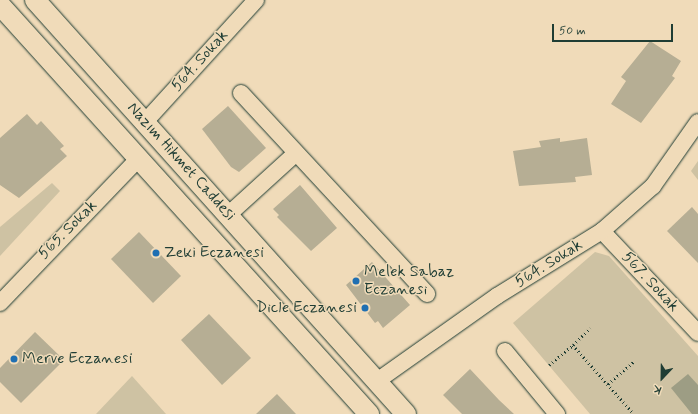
<!DOCTYPE html>
<meta charset="utf-8">
<style>
body{margin:0}
#map{position:relative;width:698px;height:414px;overflow:hidden;background:#f0dbb9;font-family:Mynerve,sans-serif}
div>[style]{position:absolute}
[style*='--x']{left:calc(var(--x)*1px);top:calc(var(--y)*1px);width:calc(var(--w)*1px);rotate:calc(var(--a)*1deg)}
.green>*{inset:0;background:#cec2a3}
.water>*{inset:0;background:#9d9d84}
.building>*{inset:0;background:#b6ae94}
.path>*{height:2.5px;margin-top:-1.25px;transform-origin:0;background:repeating-linear-gradient(90deg,#1f3d34 0 1px,transparent 0 4px)}
.roads{filter:drop-shadow(0 0 1px #1f3d34) drop-shadow(0 0 1px #1f3d34)}
.minor>*{height:16px;margin:-8px;padding:0 8px;transform-origin:8px;border-radius:8px;background:#f0dbb9}
.major>*{height:20px;margin:-10px;padding:0 10px;transform-origin:10px;border-radius:10px;background:#f0dbb9}
.dots>*{width:11px;height:11px;translate:-50% -50%;box-sizing:border-box;border:2px solid #f0dbb9;border-radius:50%}
span{translate:-50% -50%;white-space:nowrap;text-align:center;line-height:1.15;-webkit-text-stroke:3px #f0dbb9;paint-order:stroke}
.street-label{font-size:16px;color:#1f3d34}
.poi-label{font-size:16px;color:#1f3d34}
.left{translate:0 -50%;text-align:left}
.right{translate:-100% -50%;text-align:right}
.north{position:absolute;left:642px;top:358px;width:40px;height:40px;-webkit-text-stroke:3px #f0dbb9;paint-order:stroke;rotate:202deg;font-size:11px;font-weight:700;line-height:16px;text-align:center;color:#1f3d34}
.north::after{content:'';display:block;margin:auto;width:14px;height:18px;background:#1f3d34;clip-path:polygon(50% 0,100% 100%,50% 72%,0 100%)}
.scale{position:absolute;left:552px;top:24px;width:121px;height:18px;box-sizing:border-box;border:2px solid #1f3d34;border-top:0;padding-left:5px;font-size:12px;line-height:14px;white-space:nowrap;color:#1f3d34;-webkit-text-stroke:3px #f0dbb9;paint-order:stroke}
</style>
<div id="map">
<div class="green">
<i style="clip-path:polygon(698px 161px,698px 180px,691px 171px)"></i>
<i style="clip-path:polygon(52px 183px,60px 191px,0 256px,0 227px)"></i>
<i style="clip-path:polygon(595px 252px,609px 256px,698px 356px,698px 414px,590px 414px,513px 323px)"></i>
<i style="clip-path:polygon(132px 376px,166px 414px,96px 414px)"></i>
</div>
<div class="water">
<i style="clip-path:polygon(688px 374px,698px 385px,698px 414px,692px 414px,671px 388px)"></i>
</div>
<div class="building">
<i style="clip-path:polygon(650px 41px,681px 61px,672px 76px,675px 78px,641px 123px,611px 104px,626px 81px,621px 77px)"></i>
<i style="clip-path:polygon(228px 106px,266px 148px,239px 172px,231px 167px,202px 129px)"></i>
<i style="clip-path:polygon(27px 114px,37px 125px,41px 121px,64px 146px,60px 149px,67px 156px,19px 198px,0 185px,0 138px)"></i>
<i style="clip-path:polygon(560px 138px,560px 142px,587px 138px,592px 175px,575px 177px,576px 182px,519px 186px,513px 151px,541px 147px,539px 141px)"></i>
<i style="clip-path:polygon(300px 185px,337px 228px,311px 251px,277px 217px,279px 215px,273px 209px)"></i>
<i style="clip-path:polygon(692px 207px,698px 214px,698px 263px,667px 231px)"></i>
<i style="clip-path:polygon(139px 232px,181px 276px,153px 303px,111px 259px)"></i>
<i style="clip-path:polygon(372px 262px,410px 305px,383px 328px,378px 321px,375px 323px,346px 285px)"></i>
<i style="clip-path:polygon(209px 314px,251px 358px,222px 385px,181px 340px)"></i>
<i style="clip-path:polygon(35px 332px,64px 360px,21px 403px,0 382px,0 368px)"></i>
<i style="clip-path:polygon(470px 369px,499px 400px,514px 414px,462px 414px,443px 395px)"></i>
<i style="clip-path:polygon(277px 394px,296px 414px,256px 414px)"></i>
</div>
<div class="path">
<i style="--x:573;--y:345;--w:24;--a:-45"></i>
<i style="--x:549;--y:365;--w:31;--a:-40"></i>
<i style="--x:573;--y:345;--w:92;--a:48.5"></i>
<i style="--x:608;--y:384;--w:35;--a:-41"></i>
</div>
<div class="roads">
<div class="minor">
<i style="--x:241;--y:93;--w:274;--a:47.2"></i>
<i style="--x:145;--y:122;--w:165;--a:-47.7"></i>
<i style="--x:228;--y:215;--w:91;--a:-42.3"></i>
<i style="--x:602;--y:231;--w:140;--a:46.7"></i>
<i style="--x:0;--y:303;--w:199;--a:-46.2"></i>
<i style="--x:505;--y:351;--w:82;--a:50.5"></i>
<i style="--x:377;--y:381;--w:147;--a:-35.3"></i>
<i style="--x:497;--y:296;--w:123;--a:-31.8"></i>
<i style="--x:602;--y:231;--w:68;--a:-41.4"></i>
<i style="--x:653;--y:186;--w:78;--a:-54.9"></i>
</div>
<div class="major">
<i style="--x:35;--y:0;--w:556;--a:48.14"></i>
<i style="--x:0;--y:5;--w:551;--a:47.94"></i>
</div>
</div>
<div class="dots">
<i style="left:156px;top:253px;background:#1f6fb2"></i>
<i style="left:356px;top:281px;background:#1f6fb2"></i>
<i style="left:365px;top:308px;background:#1f6fb2"></i>
<i style="left:14px;top:359px;background:#1f6fb2"></i>
</div>
<div class="street-label">
<span style="left:200px;top:61px;rotate:-48deg">564. Sokak</span>
<span style="left:181px;top:162px;rotate:48deg">Nazım Hikmet Caddesi</span>
<span style="left:68px;top:230px;rotate:-45deg">565. Sokak</span>
<span style="left:549px;top:264px;rotate:-32deg">564. Sokak</span>
<span style="left:650px;top:282px;rotate:47deg">567. Sokak</span>
</div>
<div class="poi-label">
<span class="left" style="left:164px;top:253px">Zeki Eczanesi</span>
<span class="left" style="left:364px;top:281px">Melek Sabaz<br>Eczanesi</span>
<span class="right" style="left:357px;top:308px">Dicle Eczanesi</span>
<span class="left" style="left:22px;top:359px">Merve Eczanesi</span>
</div>
<div class="north">K</div>
<div class="scale">50 m</div>
</div>
